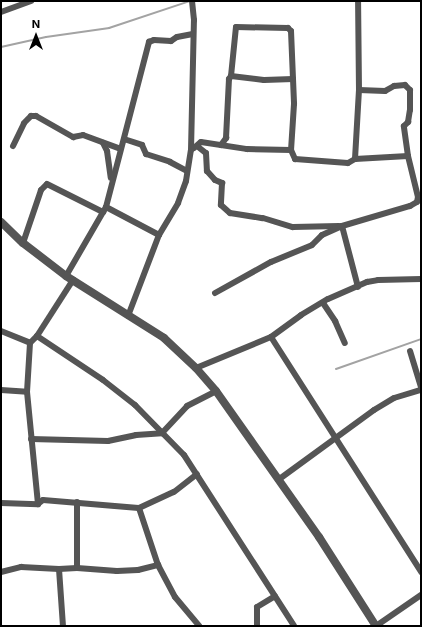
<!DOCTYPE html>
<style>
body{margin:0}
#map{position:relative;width:422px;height:627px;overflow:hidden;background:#fff;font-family:Inter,sans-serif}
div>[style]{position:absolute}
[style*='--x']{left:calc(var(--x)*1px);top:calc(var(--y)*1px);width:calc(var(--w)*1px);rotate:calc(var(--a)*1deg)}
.stream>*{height:2px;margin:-1px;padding:0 1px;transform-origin:1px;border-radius:1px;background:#a3a3a3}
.minor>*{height:6px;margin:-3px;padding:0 3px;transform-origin:3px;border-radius:3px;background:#555}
.tertiary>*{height:8px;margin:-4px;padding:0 4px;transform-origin:4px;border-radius:4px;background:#555}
span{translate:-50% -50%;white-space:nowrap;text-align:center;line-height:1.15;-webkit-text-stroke:4px #fff;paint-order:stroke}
.frame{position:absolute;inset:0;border:2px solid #000;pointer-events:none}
.north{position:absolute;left:16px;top:16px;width:40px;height:40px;-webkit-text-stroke:3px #fff;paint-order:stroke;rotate:0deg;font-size:11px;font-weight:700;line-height:16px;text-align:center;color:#000}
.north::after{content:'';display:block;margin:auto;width:14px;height:18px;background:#000;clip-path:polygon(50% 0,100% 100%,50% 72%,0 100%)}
</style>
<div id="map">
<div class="stream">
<i style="--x:1;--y:47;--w:46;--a:-12.5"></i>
<i style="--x:46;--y:37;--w:64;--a:-8.1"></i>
<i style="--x:109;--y:28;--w:85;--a:-18.4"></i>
<i style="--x:336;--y:369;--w:90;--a:-19.4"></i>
</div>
<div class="minor">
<i style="--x:1;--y:12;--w:32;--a:-20"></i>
<i style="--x:231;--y:76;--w:49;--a:-84.2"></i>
<i style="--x:236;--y:27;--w:52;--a:1.1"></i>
<i style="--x:288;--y:28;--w:4;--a:45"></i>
<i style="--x:291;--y:31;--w:73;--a:87.6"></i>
<i style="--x:294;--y:104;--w:46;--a:93.7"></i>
<i style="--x:291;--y:150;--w:10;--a:66"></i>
<i style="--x:295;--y:159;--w:53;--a:4.3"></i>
<i style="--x:348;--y:163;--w:8;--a:-30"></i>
<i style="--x:355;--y:159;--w:53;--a:-3.2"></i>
<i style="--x:124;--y:139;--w:19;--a:18"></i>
<i style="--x:142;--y:145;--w:10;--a:66"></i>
<i style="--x:146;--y:154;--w:25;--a:18"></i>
<i style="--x:170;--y:162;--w:19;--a:28"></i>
<i style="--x:103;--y:143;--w:9;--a:63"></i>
<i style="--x:107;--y:151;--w:27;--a:82"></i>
<i style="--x:221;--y:145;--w:9;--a:-54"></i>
<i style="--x:226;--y:138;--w:59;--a:-87.1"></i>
<i style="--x:229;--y:79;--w:4;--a:-56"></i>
<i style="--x:231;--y:76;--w:33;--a:7"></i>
<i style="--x:264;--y:80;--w:29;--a:-2"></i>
<i style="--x:13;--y:146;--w:25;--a:-64"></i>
<i style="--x:24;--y:123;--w:10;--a:-45"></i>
<i style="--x:31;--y:116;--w:5;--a:0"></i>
<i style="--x:36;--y:116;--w:43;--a:29.6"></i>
<i style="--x:73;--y:137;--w:10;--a:-11"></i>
<i style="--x:83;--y:135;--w:40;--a:20.2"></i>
<i style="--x:197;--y:146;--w:11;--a:38"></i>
<i style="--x:206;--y:153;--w:18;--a:87"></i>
<i style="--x:207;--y:171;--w:12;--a:48"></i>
<i style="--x:215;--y:180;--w:8;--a:23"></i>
<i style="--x:222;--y:183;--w:22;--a:93"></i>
<i style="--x:221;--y:205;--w:12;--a:42"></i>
<i style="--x:230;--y:213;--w:33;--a:9"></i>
<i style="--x:263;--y:218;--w:31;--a:17"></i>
<i style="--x:293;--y:227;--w:46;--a:-1.2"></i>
<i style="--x:194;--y:148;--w:9;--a:-41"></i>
<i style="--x:201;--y:142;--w:47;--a:8.7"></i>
<i style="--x:247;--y:149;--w:44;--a:1.3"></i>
<i style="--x:355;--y:159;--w:69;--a:-86.7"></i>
<i style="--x:359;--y:90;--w:89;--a:-90.6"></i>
<i style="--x:106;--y:207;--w:60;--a:27.8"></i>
<i style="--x:342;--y:226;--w:63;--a:75.3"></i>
<i style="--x:23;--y:243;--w:56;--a:-71.2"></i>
<i style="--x:41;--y:190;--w:8;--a:-45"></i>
<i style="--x:47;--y:184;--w:63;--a:26.6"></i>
<i style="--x:66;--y:276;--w:80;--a:-59.9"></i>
<i style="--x:106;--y:207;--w:171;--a:-75.4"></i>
<i style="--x:149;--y:42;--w:5;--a:-22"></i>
<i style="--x:154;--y:40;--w:17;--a:3"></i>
<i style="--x:171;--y:41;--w:7;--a:-34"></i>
<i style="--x:177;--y:37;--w:16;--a:-11"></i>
<i style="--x:215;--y:293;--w:64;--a:-29"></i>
<i style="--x:271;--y:262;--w:44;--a:-22.5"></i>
<i style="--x:312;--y:245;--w:14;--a:-45"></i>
<i style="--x:322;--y:235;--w:22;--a:-24"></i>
<i style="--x:342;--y:226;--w:71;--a:-16.4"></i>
<i style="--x:410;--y:206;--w:8;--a:-30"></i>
<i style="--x:417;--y:202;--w:5;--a:-79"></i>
<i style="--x:418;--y:197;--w:42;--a:-103.7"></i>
<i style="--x:408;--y:156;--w:30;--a:-98"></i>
<i style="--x:404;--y:126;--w:6;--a:-45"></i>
<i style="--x:408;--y:122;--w:12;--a:-81"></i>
<i style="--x:410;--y:110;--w:20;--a:-90"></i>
<i style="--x:410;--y:90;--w:7;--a:-135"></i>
<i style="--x:405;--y:85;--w:11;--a:175"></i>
<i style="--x:394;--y:86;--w:10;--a:151"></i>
<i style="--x:385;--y:91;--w:26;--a:-178"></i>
<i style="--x:323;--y:303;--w:22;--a:56"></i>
<i style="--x:335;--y:321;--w:24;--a:66"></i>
<i style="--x:128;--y:316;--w:87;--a:-69.1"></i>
<i style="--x:159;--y:235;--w:37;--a:-59"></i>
<i style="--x:178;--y:203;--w:23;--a:-70"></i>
<i style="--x:186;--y:181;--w:31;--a:-81"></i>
<i style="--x:191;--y:150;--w:130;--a:-88.7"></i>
<i style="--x:194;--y:20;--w:19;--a:-96"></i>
<i style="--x:1;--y:331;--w:31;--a:22"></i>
<i style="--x:37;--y:336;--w:79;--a:33.7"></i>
<i style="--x:103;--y:380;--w:41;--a:38"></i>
<i style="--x:135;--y:405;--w:70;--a:45.6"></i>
<i style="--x:184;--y:455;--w:203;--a:57.2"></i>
<i style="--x:271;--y:337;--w:279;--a:57.4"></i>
<i style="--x:410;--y:351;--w:39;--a:73"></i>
<i style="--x:196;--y:368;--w:81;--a:-22.5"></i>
<i style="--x:271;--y:337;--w:37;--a:-36"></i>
<i style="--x:301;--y:315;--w:31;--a:-31"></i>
<i style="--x:328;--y:299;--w:43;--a:-23.6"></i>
<i style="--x:367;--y:282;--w:11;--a:-10"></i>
<i style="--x:378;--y:280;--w:43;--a:-1.3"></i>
<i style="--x:1;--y:390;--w:26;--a:4"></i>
<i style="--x:31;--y:439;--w:77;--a:1.5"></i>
<i style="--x:108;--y:441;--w:29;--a:-12"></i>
<i style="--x:136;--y:435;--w:26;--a:-4"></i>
<i style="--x:162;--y:433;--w:37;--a:-47"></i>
<i style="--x:187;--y:406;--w:33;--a:-27"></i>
<i style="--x:278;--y:480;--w:119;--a:-36.1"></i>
<i style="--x:374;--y:410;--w:23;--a:-31"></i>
<i style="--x:394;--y:398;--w:28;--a:-17"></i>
<i style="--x:77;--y:502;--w:66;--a:90"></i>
<i style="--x:1;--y:503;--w:37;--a:2"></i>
<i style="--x:38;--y:504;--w:6;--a:-39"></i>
<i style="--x:43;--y:500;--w:96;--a:4.8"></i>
<i style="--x:139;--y:508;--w:38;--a:-25"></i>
<i style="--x:174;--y:492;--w:29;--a:-38"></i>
<i style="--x:38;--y:504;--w:113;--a:-95.6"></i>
<i style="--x:27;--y:392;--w:49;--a:-86.5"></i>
<i style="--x:30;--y:343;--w:10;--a:-45"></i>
<i style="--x:37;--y:336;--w:67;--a:-57.3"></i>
<i style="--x:139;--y:508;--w:60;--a:71.6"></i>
<i style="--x:158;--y:565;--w:36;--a:62"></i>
<i style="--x:175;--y:597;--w:38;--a:50"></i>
<i style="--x:59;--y:569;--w:57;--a:86"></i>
<i style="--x:1;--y:572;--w:21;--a:-14"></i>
<i style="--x:21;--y:567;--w:38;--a:3"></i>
<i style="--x:59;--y:569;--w:18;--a:-3"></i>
<i style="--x:77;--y:568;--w:40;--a:4.3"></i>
<i style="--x:117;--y:571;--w:21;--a:-3"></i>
<i style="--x:138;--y:570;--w:21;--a:-14"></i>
<i style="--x:257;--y:626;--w:19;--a:-90"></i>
<i style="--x:257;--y:607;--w:21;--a:-31"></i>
<i style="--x:376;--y:626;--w:55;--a:-34.6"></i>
</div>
<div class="tertiary">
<i style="--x:1;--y:222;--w:30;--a:44"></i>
<i style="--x:23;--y:243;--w:54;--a:37.5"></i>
<i style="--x:66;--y:276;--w:116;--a:32.3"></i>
<i style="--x:164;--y:338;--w:44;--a:43.2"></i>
<i style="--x:196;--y:368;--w:30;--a:49"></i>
<i style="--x:216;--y:391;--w:179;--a:54.8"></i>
<i style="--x:319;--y:537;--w:106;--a:57.4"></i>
</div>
<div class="frame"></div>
<div class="north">N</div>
</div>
